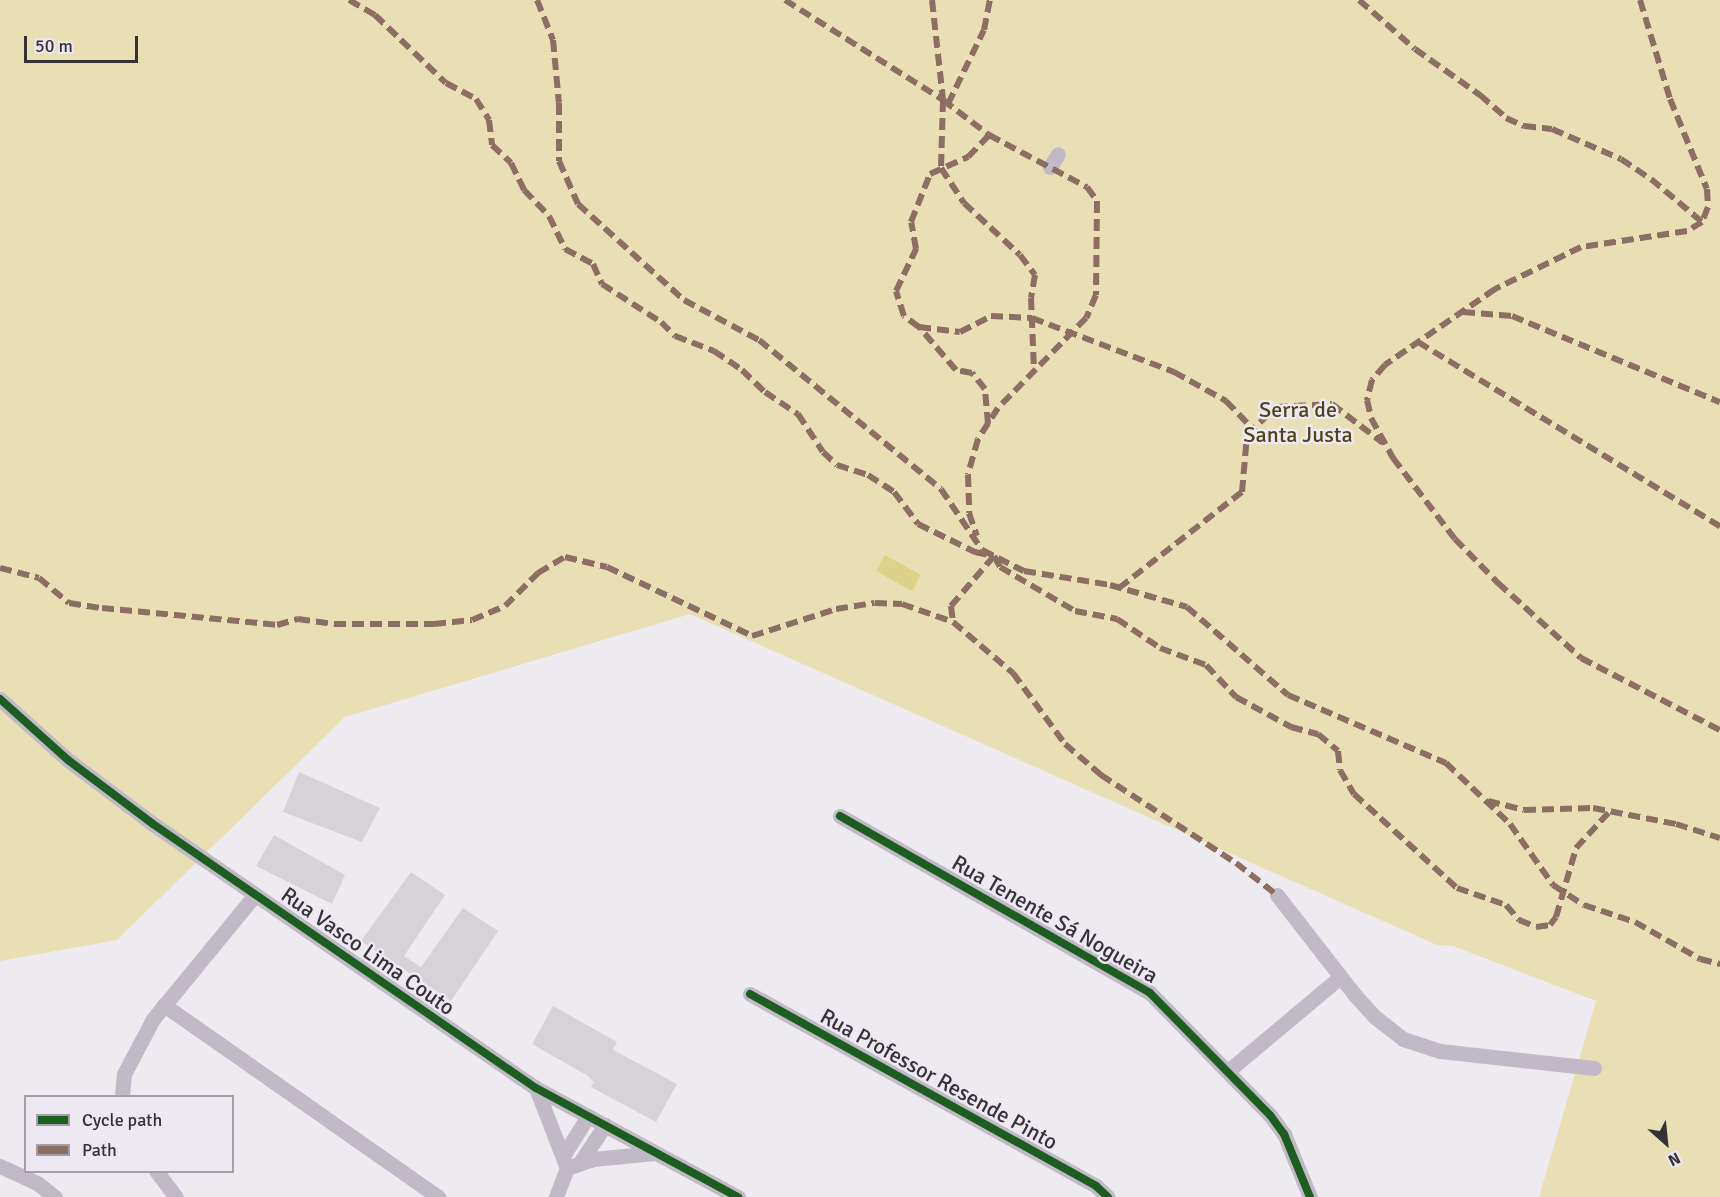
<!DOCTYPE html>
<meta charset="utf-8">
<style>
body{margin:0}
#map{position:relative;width:1720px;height:1197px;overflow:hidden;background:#edeaf0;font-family:Signika,sans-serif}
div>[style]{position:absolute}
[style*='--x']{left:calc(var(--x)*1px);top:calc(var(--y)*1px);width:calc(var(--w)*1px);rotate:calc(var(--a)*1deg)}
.green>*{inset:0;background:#e8dfb4}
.water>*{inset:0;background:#ddd28a}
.building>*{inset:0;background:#d5d3d8}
.minor>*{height:15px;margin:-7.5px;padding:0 7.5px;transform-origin:7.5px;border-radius:7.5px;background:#c1bac6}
.quiet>*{height:6px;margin-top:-3px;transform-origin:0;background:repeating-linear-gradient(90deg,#8d6e63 0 12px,transparent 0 18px)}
.cycleway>*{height:8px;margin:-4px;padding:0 4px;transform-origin:4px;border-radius:4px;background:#1b5e20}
span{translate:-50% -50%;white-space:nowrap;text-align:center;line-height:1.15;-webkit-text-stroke:5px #ede8f2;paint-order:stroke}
.park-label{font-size:22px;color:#4b4519}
.street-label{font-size:22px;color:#353236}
.legend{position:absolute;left:24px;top:1095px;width:210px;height:78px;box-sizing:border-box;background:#ede8f2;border:2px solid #a39fa7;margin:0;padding:8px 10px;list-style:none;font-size:18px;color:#353236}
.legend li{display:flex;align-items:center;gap:12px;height:30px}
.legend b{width:30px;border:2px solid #a39fa7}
.north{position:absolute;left:1636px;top:1113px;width:60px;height:60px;-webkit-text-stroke:4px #ede8f2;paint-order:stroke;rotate:153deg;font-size:16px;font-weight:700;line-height:24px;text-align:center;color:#353236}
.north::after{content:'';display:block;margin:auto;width:21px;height:27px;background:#353236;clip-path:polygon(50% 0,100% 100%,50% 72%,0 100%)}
.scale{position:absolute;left:24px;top:36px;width:114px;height:27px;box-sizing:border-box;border:3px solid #353236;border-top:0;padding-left:8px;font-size:18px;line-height:21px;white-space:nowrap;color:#353236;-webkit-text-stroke:4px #ede8f2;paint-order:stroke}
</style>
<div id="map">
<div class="green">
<i style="clip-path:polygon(0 0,1720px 0,1720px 1197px,1539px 1197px,1596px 1001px,1453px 946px,1437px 945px,690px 614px,345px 717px,117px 940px,0 961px)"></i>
</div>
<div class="water">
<i style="clip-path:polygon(885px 555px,921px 575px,912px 591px,876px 571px)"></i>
</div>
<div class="building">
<i style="clip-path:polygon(299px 772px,380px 808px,362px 842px,283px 812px)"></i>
<i style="clip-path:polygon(274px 835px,345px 875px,332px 904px,256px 866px)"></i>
<i style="clip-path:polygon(411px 872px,445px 895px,404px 956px,421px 967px,463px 908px,498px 931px,451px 1001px,361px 941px)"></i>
<i style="clip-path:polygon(553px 1006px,617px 1042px,613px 1050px,677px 1084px,656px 1122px,591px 1087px,594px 1082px,588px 1076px,532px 1044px)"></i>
</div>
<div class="minor">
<i style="--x:1050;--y:167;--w:15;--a:-58"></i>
<i style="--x:0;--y:699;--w:91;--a:41.9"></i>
<i style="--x:68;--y:760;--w:106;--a:37"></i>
<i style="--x:153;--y:824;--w:465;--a:34.6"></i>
<i style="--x:536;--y:1088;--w:230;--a:28.4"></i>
<i style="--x:840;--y:816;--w:357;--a:29.7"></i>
<i style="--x:1150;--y:993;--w:171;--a:45.5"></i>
<i style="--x:1270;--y:1115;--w:24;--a:54"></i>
<i style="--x:1284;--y:1134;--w:68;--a:67.6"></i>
<i style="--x:1277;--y:895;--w:125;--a:52.1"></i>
<i style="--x:1354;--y:994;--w:31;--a:48"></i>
<i style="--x:1375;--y:1017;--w:36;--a:38"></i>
<i style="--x:1403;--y:1039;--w:39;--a:18"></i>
<i style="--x:1440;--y:1051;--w:155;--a:6.3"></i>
<i style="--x:750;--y:994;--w:396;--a:29"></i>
<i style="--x:1096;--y:1186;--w:16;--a:43"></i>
<i style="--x:164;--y:1005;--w:335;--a:35"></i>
<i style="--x:1228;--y:1071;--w:146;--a:-40"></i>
<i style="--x:536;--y:1088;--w:86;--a:68.8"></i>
<i style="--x:567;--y:1168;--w:31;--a:111"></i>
<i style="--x:122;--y:1096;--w:22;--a:-85"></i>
<i style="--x:124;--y:1074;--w:62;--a:-62.2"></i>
<i style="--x:153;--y:1019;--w:161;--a:-50.6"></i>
<i style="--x:563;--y:1156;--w:47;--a:-58"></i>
<i style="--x:579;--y:1164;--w:47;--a:-56.3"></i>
<i style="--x:0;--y:1166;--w:41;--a:24.7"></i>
<i style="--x:37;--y:1183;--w:23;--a:38"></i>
<i style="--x:567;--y:1168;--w:28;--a:-19"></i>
<i style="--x:593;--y:1159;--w:62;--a:-5.5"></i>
<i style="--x:157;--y:1172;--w:31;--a:53"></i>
</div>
<div class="quiet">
<i style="--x:349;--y:0;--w:30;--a:30"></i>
<i style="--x:375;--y:15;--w:98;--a:43.8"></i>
<i style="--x:446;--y:83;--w:34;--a:28"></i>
<i style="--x:476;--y:99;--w:25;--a:58"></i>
<i style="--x:489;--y:120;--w:25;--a:83"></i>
<i style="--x:492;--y:145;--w:26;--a:43"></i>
<i style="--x:511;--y:163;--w:30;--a:64"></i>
<i style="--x:524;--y:190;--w:36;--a:46"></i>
<i style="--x:549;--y:216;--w:37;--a:64"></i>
<i style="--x:565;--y:249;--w:32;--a:28"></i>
<i style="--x:593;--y:264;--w:22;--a:66"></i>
<i style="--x:602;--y:284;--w:70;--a:32.8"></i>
<i style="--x:661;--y:322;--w:20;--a:45"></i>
<i style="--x:675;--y:336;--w:42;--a:21"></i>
<i style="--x:714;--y:351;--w:34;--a:34"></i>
<i style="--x:742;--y:370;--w:32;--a:44"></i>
<i style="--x:765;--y:392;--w:40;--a:34"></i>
<i style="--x:798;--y:414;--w:45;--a:56.7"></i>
<i style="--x:823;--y:452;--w:19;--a:43"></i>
<i style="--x:837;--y:465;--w:33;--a:18"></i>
<i style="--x:868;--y:475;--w:31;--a:33"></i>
<i style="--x:894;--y:492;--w:40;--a:53"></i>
<i style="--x:918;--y:524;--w:64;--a:26.2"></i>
<i style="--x:975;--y:552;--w:19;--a:12"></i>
<i style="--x:994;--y:556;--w:13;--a:61"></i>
<i style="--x:1000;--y:567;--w:87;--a:30.4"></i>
<i style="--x:1075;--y:611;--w:43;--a:10.8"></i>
<i style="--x:1117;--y:619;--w:52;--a:34"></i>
<i style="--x:1160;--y:648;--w:49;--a:20.3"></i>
<i style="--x:1206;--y:665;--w:44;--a:46.8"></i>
<i style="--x:1236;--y:697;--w:63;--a:28.6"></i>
<i style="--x:1291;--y:727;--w:28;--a:15"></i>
<i style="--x:1318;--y:734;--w:26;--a:40"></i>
<i style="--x:1338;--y:751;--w:19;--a:84"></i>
<i style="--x:1340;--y:770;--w:28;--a:60"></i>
<i style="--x:1354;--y:794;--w:139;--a:42.4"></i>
<i style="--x:1457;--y:888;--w:52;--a:19.1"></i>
<i style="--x:1506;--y:905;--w:20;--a:49"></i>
<i style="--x:1519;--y:920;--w:18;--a:22"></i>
<i style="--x:1536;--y:927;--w:14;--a:-8"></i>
<i style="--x:1550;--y:925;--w:10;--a:-53"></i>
<i style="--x:1556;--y:917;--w:72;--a:-73.8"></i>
<i style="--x:1576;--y:848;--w:50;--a:-47.4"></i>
<i style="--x:537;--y:0;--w:43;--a:68.2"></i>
<i style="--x:553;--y:40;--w:63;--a:84.6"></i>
<i style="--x:559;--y:103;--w:58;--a:90"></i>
<i style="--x:559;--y:161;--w:47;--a:66.2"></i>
<i style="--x:578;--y:204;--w:143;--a:42.2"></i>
<i style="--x:684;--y:300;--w:85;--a:28.1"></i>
<i style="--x:759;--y:340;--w:235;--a:39.3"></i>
<i style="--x:941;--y:489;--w:73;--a:56.1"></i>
<i style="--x:982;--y:550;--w:47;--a:26.6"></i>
<i style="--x:1024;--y:571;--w:87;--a:9.2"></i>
<i style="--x:1110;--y:585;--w:80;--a:15.9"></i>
<i style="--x:1187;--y:607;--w:134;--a:41.1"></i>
<i style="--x:1288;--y:695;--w:172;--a:23.3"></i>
<i style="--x:1446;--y:763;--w:88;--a:43.6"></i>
<i style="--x:1510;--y:824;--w:75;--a:54.8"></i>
<i style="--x:1553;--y:885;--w:37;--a:33"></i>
<i style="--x:1584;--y:905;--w:54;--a:18.4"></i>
<i style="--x:1635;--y:922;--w:75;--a:29.6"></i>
<i style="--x:1700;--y:959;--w:21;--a:14"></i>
<i style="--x:785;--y:0;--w:187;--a:32.3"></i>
<i style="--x:943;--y:100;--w:68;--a:91.7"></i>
<i style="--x:941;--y:168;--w:42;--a:56.7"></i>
<i style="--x:964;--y:203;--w:76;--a:42.9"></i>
<i style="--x:1020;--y:255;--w:25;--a:53"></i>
<i style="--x:1035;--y:275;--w:23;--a:100"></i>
<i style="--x:1031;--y:298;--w:73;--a:87.6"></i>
<i style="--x:932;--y:0;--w:101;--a:83.7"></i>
<i style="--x:943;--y:100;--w:58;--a:37.3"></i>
<i style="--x:989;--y:135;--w:111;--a:28"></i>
<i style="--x:1087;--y:187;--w:17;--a:54"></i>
<i style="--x:1097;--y:201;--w:94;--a:90.6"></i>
<i style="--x:1096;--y:295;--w:25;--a:113"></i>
<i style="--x:1086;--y:318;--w:126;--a:134.4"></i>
<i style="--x:998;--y:408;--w:37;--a:123"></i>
<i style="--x:978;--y:439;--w:37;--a:106"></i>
<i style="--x:968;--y:475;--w:38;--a:88"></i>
<i style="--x:969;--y:513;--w:24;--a:71"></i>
<i style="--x:1359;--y:0;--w:74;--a:41.2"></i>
<i style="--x:1415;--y:49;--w:80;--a:35.3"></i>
<i style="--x:1480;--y:95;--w:35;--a:41"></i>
<i style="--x:1506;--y:118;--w:20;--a:24"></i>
<i style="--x:1524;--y:126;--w:28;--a:6"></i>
<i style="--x:1552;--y:129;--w:75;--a:23.5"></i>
<i style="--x:1621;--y:159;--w:36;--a:34"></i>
<i style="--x:1651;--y:179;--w:67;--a:40.1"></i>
<i style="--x:1640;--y:0;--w:103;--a:73.1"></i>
<i style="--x:1670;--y:99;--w:97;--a:67.7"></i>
<i style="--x:1707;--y:189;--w:18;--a:87"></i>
<i style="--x:1708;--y:207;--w:16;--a:112"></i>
<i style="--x:1702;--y:222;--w:17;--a:149"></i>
<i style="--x:1687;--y:231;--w:107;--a:171.4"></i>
<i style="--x:1581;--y:247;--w:96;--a:154"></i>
<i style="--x:1495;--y:289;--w:134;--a:145.4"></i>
<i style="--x:1385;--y:365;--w:20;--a:131"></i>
<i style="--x:1372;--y:380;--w:21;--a:104"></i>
<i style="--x:1367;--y:400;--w:18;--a:77"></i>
<i style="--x:1371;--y:418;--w:46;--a:61.2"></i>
<i style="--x:1393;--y:458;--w:102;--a:52.6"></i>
<i style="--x:1455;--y:539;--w:62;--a:45.7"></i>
<i style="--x:1498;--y:583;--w:112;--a:42.1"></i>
<i style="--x:1581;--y:658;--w:157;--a:27.4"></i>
<i style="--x:948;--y:104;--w:82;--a:-64.1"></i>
<i style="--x:984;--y:30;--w:31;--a:-79"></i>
<i style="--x:1463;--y:312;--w:49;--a:4.7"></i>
<i style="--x:1512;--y:316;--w:225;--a:22.5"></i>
<i style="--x:919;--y:327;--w:41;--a:7"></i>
<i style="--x:960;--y:332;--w:35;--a:-27"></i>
<i style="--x:991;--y:316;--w:41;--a:2.8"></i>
<i style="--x:1032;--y:318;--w:152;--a:20.8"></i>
<i style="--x:1174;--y:372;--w:60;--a:29.1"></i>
<i style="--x:1226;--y:401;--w:39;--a:46"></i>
<i style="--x:1418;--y:342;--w:354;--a:31.4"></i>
<i style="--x:988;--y:424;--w:35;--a:-95"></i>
<i style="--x:985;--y:389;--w:21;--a:-129"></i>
<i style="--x:972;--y:373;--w:16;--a:-169"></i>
<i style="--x:956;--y:370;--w:57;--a:-130.7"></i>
<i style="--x:919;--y:327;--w:19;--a:-144"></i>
<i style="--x:904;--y:316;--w:26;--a:-108"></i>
<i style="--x:896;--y:291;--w:47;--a:-64.5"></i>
<i style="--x:916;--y:249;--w:27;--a:-100"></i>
<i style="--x:911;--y:222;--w:52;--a:-68.4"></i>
<i style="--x:930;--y:174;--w:42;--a:-24.1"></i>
<i style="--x:968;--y:157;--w:30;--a:-46"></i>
<i style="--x:994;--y:556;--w:66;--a:130.7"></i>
<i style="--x:951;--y:606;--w:16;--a:83"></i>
<i style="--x:953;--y:622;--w:79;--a:40.4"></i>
<i style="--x:1013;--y:673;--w:88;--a:53.8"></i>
<i style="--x:1065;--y:744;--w:48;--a:40.7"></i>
<i style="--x:1101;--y:775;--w:161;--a:33.1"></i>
<i style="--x:1236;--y:863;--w:52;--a:38"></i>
<i style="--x:0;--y:568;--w:40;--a:14.4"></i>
<i style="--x:39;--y:578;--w:39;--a:40"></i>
<i style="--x:69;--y:603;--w:33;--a:9"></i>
<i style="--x:102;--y:608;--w:176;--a:5.5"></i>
<i style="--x:277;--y:625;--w:22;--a:-16"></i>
<i style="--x:298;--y:619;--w:36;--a:8"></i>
<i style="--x:334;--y:624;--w:100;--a:0"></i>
<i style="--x:434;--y:624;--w:38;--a:-6"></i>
<i style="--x:472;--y:620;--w:36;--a:-23"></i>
<i style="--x:505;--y:606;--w:47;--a:-45"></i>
<i style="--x:538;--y:573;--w:31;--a:-31"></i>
<i style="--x:565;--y:557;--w:43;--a:13.4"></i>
<i style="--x:607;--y:567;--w:161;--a:25.4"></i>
<i style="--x:752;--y:636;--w:88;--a:-17.8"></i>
<i style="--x:836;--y:609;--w:39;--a:-9"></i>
<i style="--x:875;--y:603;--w:27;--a:2"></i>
<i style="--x:902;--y:604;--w:54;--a:19.4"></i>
<i style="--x:1119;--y:588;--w:156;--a:-38"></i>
<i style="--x:1242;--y:492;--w:57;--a:-85"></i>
<i style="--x:1247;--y:435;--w:40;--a:-44"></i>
<i style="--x:1276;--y:407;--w:56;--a:-3.1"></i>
<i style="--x:1332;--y:404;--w:64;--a:37.4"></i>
<i style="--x:1488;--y:801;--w:37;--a:14"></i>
<i style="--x:1524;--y:810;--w:69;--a:-1.7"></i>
<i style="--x:1593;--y:808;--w:85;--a:10.9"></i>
<i style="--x:1676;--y:824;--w:46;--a:17.7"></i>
</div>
<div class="cycleway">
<i style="--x:0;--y:699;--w:91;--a:41.9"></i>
<i style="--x:68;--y:760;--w:106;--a:37"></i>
<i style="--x:153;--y:824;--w:465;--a:34.6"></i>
<i style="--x:536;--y:1088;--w:230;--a:28.4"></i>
<i style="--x:840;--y:816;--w:357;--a:29.7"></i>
<i style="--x:1150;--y:993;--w:171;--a:45.5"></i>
<i style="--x:1270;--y:1115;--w:24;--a:54"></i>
<i style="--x:1284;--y:1134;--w:68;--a:67.6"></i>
<i style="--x:750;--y:994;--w:396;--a:29"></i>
<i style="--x:1096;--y:1186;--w:16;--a:43"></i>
</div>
<div class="park-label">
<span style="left:1298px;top:422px">Serra de<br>Santa Justa</span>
</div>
<div class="street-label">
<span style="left:1055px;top:919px;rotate:30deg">Rua Tenente Sá Nogueira</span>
<span style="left:368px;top:951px;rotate:35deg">Rua Vasco Lima Couto</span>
<span style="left:939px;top:1079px;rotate:29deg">Rua Professor Resende Pinto</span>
</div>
<ul class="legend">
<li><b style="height:8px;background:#1b5e20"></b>Cycle path</li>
<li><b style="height:8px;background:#8d6e63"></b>Path</li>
</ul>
<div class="north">N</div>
<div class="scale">50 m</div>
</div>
